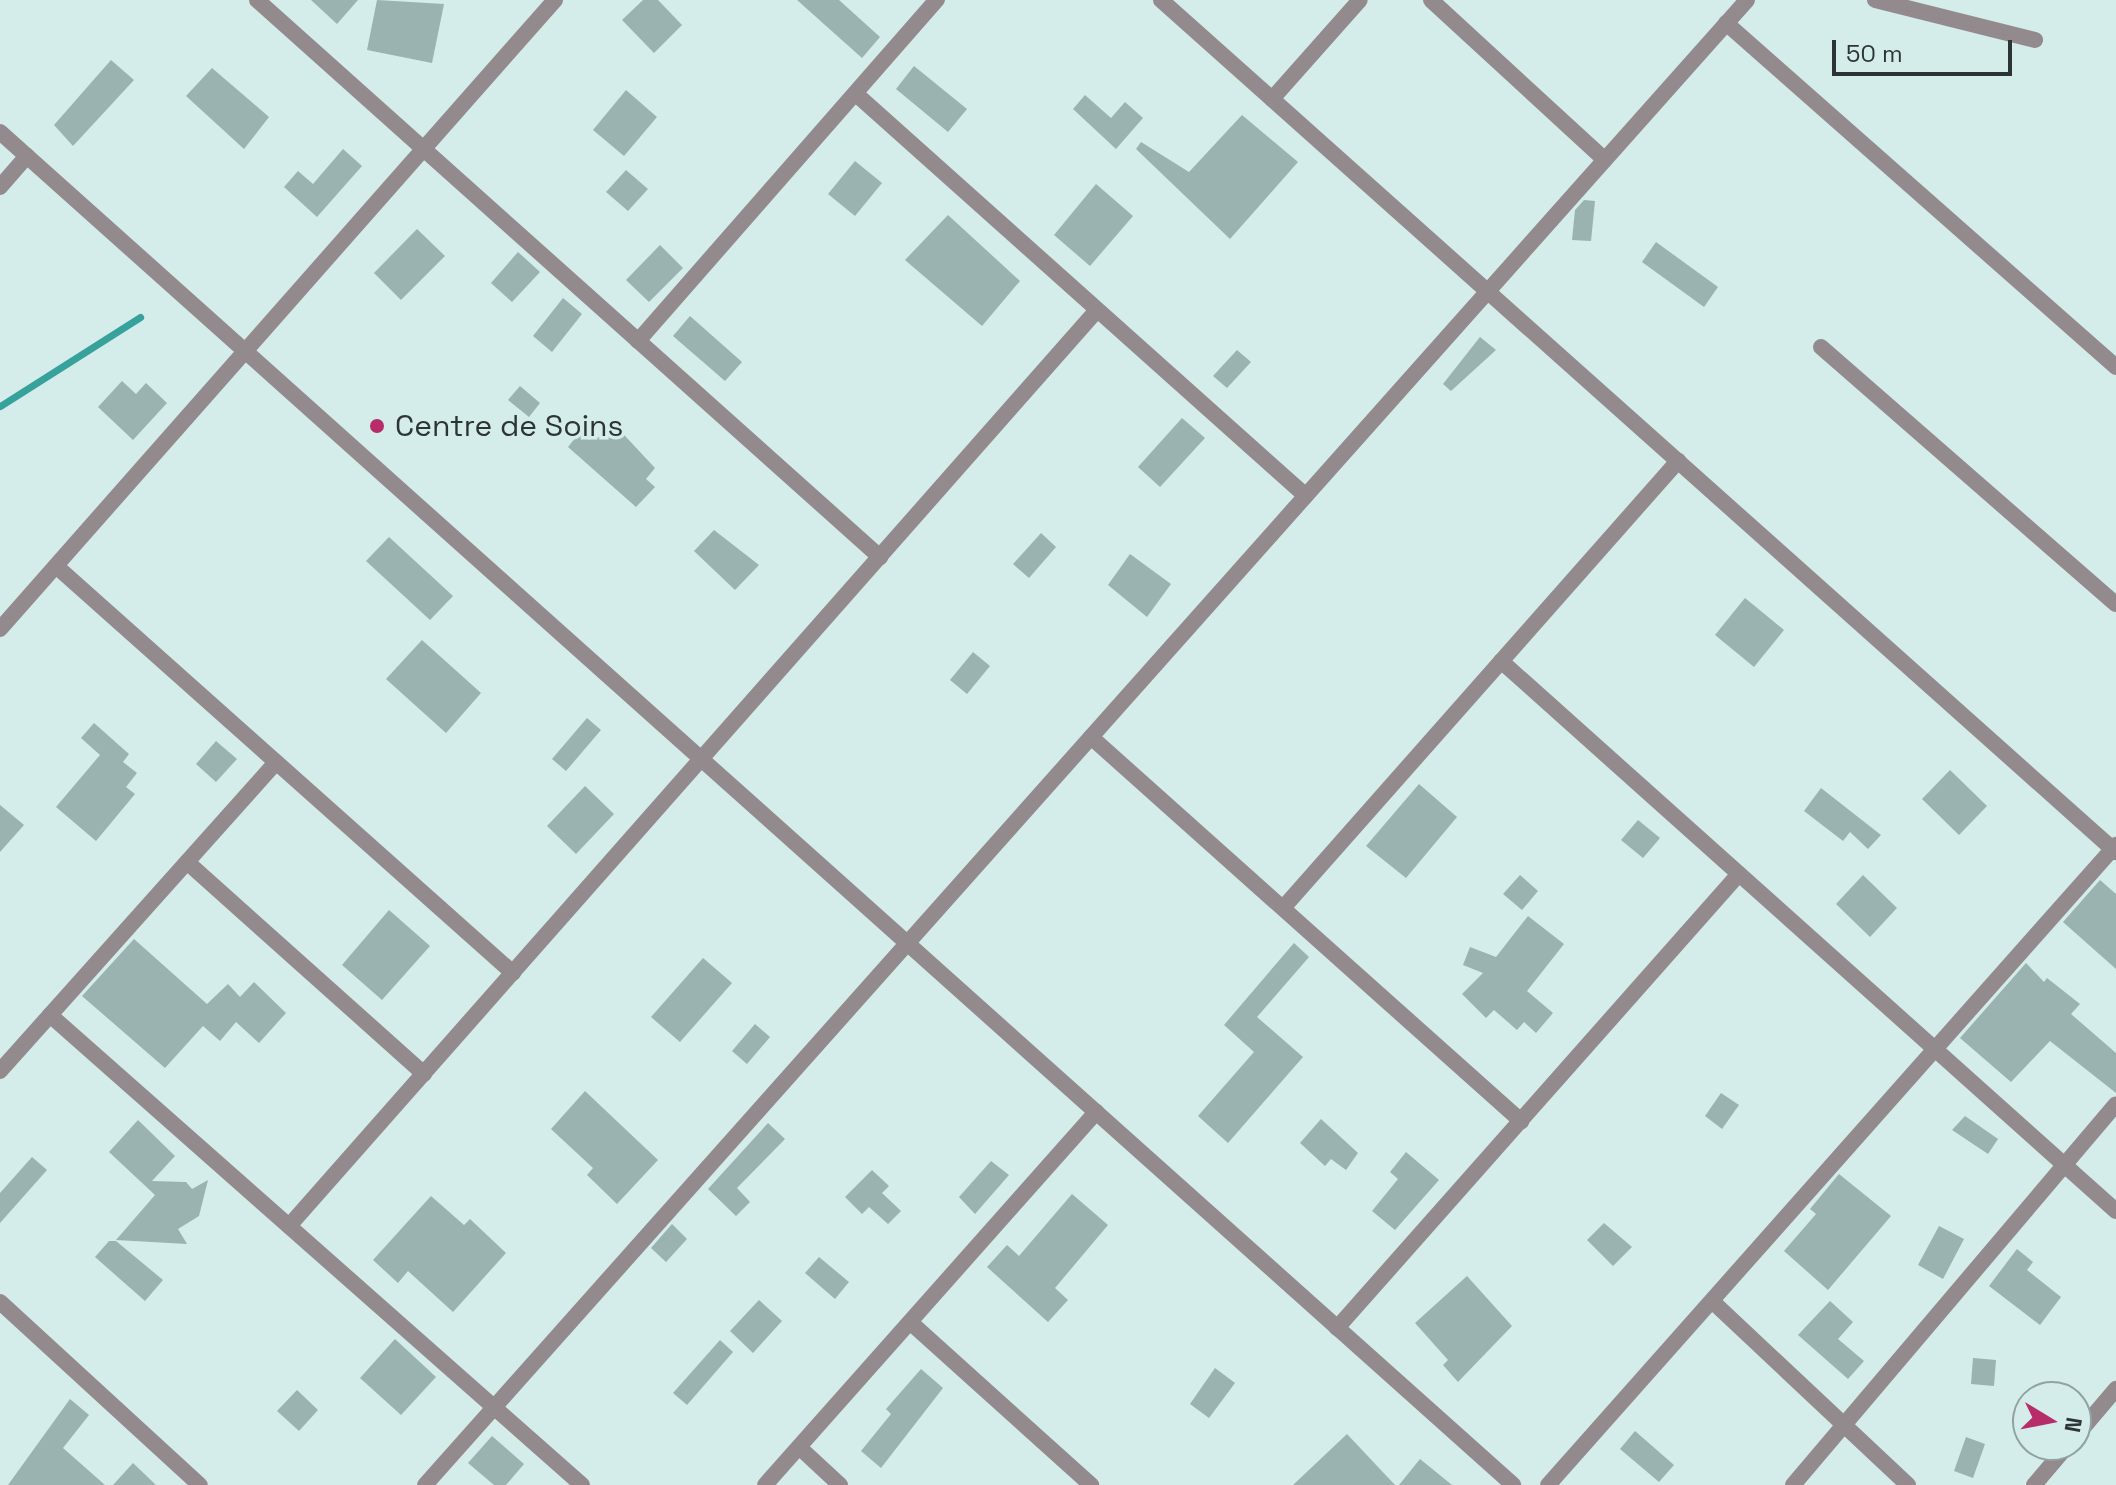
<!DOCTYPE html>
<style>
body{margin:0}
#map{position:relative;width:2116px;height:1485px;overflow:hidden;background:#d4ecea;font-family:"Space Grotesk",sans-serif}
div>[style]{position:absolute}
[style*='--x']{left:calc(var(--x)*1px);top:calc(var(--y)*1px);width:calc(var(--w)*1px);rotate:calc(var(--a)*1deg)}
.stream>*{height:7px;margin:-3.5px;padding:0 3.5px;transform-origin:3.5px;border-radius:3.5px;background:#37a19c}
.building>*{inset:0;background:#9ab2b0}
.street>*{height:16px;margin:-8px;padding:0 8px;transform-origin:8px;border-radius:8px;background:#938a8d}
.dots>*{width:22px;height:22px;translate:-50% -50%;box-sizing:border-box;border:4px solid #d4ecea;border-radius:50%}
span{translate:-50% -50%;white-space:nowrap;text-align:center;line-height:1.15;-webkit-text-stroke:7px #d4ecea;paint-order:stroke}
.poi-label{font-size:30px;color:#2c3534}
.left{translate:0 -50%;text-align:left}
.north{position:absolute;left:2012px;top:1381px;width:80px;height:80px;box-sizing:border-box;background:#d4ecea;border:2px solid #91a3a1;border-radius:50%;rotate:100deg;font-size:22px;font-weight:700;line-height:32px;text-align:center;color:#2c3534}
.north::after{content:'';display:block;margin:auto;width:28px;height:36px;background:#b62d6a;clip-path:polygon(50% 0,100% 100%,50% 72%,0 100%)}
.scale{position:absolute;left:1832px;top:40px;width:180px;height:36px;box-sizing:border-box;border:4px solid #2c3534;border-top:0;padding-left:10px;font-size:24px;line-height:28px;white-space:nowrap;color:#2c3534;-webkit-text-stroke:6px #d4ecea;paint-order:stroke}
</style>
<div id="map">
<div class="stream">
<i style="--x:0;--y:406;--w:166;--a:-32.4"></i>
</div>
<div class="building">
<i style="clip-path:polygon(311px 0,358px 0,337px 24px)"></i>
<i style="clip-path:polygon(377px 0,444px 4px,432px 63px,367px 50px)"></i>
<i style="clip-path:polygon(643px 0,658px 0,682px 25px,654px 53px,622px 20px)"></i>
<i style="clip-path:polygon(797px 0,839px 0,880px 37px,862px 58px)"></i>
<i style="clip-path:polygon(111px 60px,134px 80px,73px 146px,54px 125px)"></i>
<i style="clip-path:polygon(914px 66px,967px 109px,948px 132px,896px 89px)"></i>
<i style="clip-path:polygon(212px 68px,269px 117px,244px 149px,186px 96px)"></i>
<i style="clip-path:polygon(626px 90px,657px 117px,624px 156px,593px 130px)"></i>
<i style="clip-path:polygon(1085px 95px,1111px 118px,1125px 102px,1143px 118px,1116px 149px,1073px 109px)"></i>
<i style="clip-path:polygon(1242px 115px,1298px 162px,1230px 239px,1136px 149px,1141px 142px,1189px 172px)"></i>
<i style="clip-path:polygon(343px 149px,362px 166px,317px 217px,284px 187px,298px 171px,313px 184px)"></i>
<i style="clip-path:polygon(855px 161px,882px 183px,855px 216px,828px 194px)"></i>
<i style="clip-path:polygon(626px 170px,648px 189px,628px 211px,606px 192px)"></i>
<i style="clip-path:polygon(1096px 184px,1133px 216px,1090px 266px,1054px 235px)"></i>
<i style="clip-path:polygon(1584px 200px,1595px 201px,1591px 241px,1572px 240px,1575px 210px)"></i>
<i style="clip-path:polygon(948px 215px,1020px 281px,982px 326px,905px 260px)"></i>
<i style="clip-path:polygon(417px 229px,445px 256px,401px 300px,374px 273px)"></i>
<i style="clip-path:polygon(1656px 242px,1718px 287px,1704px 307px,1642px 262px)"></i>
<i style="clip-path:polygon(660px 245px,683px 268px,649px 302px,626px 280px)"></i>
<i style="clip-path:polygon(518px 252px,540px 272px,512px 302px,491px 283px)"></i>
<i style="clip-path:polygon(563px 298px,582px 314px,552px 352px,533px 336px)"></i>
<i style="clip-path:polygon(690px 316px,742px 362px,725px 381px,673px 336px)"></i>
<i style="clip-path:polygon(1480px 337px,1496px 350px,1451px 391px,1443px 384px)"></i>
<i style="clip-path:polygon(1237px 350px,1251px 362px,1227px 388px,1213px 376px)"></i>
<i style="clip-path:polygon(122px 381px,136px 394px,146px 383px,167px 403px,133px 440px,98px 407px)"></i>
<i style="clip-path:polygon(520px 386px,540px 403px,529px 417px,508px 400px)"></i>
<i style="clip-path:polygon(1182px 418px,1205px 438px,1160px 487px,1138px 467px)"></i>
<i style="clip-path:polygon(612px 422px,655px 468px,646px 479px,655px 487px,636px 507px,568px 447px,584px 427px,598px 438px)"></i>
<i style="clip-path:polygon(714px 530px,759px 565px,735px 590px,694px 551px)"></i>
<i style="clip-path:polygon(1041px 533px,1056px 547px,1029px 578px,1013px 564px)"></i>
<i style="clip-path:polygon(389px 537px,453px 596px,430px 620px,366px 561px)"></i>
<i style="clip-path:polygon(1130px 554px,1171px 584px,1147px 617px,1108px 585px)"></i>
<i style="clip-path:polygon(1745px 598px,1784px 630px,1754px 667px,1715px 635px)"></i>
<i style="clip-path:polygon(422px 640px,481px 693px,446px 733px,386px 679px)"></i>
<i style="clip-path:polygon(973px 652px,990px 666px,967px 694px,950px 680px)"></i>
<i style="clip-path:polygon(587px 718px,601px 730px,566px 771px,552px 759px)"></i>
<i style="clip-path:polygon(94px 723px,129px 754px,123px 762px,137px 773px,126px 787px,135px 794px,96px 841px,56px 807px,100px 755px,81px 738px)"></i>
<i style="clip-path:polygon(216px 741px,237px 759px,216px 782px,196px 764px)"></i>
<i style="clip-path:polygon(1950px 770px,1987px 806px,1959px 835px,1922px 799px)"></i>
<i style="clip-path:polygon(1419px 784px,1457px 817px,1406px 878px,1366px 846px)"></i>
<i style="clip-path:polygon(585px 786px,614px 814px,576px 854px,547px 826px)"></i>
<i style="clip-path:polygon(1821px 788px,1881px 835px,1868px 849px,1850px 832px,1843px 841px,1804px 811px)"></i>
<i style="clip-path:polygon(0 805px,24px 825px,0 852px)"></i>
<i style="clip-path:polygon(1638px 820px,1660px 838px,1643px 858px,1621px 840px)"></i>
<i style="clip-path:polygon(1520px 875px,1538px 891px,1522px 910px,1503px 894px)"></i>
<i style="clip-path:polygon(1863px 875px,1897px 908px,1870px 937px,1836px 904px)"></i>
<i style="clip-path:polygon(2100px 880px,2116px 894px,2116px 969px,2063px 922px)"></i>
<i style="clip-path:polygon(389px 910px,430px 946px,382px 1000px,342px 965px)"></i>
<i style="clip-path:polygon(1528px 916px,1564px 944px,1527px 991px,1553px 1013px,1536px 1033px,1524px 1022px,1517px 1030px,1494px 1010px,1486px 1018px,1462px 994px,1483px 973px,1463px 965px,1470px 947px,1496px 957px)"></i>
<i style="clip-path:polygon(134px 939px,207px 1004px,228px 984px,240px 997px,254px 982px,286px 1013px,259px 1043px,236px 1022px,220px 1041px,203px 1026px,165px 1068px,82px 996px)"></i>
<i style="clip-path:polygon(1294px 943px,1309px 957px,1257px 1017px,1303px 1057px,1228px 1143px,1198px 1116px,1254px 1052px,1224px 1025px)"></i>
<i style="clip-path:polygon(703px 958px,732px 983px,680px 1042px,651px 1017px)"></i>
<i style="clip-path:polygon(2026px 963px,2044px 982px,2047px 978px,2080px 1004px,2071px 1014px,2116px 1053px,2116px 1093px,2050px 1041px,2011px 1082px,1960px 1038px)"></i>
<i style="clip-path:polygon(755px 1024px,770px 1037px,747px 1064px,732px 1051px)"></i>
<i style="clip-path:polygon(585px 1091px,658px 1160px,617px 1204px,587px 1175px,593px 1168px,551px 1129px)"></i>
<i style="clip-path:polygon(1721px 1093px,1739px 1105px,1722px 1129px,1705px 1116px)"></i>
<i style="clip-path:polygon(1965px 1116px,1998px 1139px,1988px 1154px,1952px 1130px)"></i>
<i style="clip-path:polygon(1321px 1119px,1358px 1153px,1346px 1170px,1331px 1159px,1325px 1166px,1300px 1143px)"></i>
<i style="clip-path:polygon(138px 1120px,175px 1156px,152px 1181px,186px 1182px,192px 1189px,208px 1180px,199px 1216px,178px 1229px,187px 1244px,116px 1240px,155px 1195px,109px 1152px)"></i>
<i style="clip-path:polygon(768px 1123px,785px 1139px,737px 1188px,750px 1202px,736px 1216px,708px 1189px)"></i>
<i style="clip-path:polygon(1406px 1152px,1439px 1180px,1395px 1230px,1372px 1211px,1398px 1179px,1390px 1172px)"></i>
<i style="clip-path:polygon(32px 1157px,47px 1170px,0 1223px,0 1193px)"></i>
<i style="clip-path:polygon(991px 1161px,1009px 1175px,975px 1214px,959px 1197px)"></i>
<i style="clip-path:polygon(872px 1170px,889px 1186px,882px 1193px,901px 1211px,888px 1224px,869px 1207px,862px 1214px,845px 1197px)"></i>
<i style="clip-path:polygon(1839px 1174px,1891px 1216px,1828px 1290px,1784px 1251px,1816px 1214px,1810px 1209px)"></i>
<i style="clip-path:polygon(1072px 1194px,1108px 1225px,1055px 1288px,1068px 1300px,1048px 1322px,987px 1267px,1007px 1245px,1019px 1256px)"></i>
<i style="clip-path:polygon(431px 1196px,464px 1225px,470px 1219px,506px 1253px,453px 1312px,408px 1271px,398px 1283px,373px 1260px)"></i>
<i style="clip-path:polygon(1604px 1223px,1632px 1247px,1613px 1266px,1587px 1240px)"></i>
<i style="clip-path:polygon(672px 1224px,687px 1239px,666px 1262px,651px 1248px)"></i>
<i style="clip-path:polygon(1939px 1226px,1964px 1239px,1943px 1279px,1918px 1265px)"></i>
<i style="clip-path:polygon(109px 1241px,116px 1241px,163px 1280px,145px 1301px,95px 1257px)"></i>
<i style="clip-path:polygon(2017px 1249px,2033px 1262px,2027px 1270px,2061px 1297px,2040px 1325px,1989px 1286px)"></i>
<i style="clip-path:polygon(819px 1257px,849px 1282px,835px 1299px,805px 1273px)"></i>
<i style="clip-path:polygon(1467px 1276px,1512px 1326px,1458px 1382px,1443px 1365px,1448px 1360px,1415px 1323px)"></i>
<i style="clip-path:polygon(759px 1300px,782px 1321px,753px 1353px,730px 1331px)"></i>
<i style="clip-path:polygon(1830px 1301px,1853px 1322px,1838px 1339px,1864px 1361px,1848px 1379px,1798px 1335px)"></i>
<i style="clip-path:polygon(395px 1339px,436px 1377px,401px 1415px,360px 1378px)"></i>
<i style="clip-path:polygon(720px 1340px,733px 1352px,687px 1405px,673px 1393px)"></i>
<i style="clip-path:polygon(1973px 1358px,1996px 1360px,1994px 1386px,1971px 1384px)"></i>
<i style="clip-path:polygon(1215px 1368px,1235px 1383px,1209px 1418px,1190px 1404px)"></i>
<i style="clip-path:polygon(921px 1369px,943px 1388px,881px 1468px,861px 1451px,891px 1414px,886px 1409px)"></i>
<i style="clip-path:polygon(297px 1390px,318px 1410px,299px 1431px,277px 1411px)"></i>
<i style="clip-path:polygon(70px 1399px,89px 1415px,63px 1448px,105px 1485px,8px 1485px)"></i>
<i style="clip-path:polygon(1635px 1431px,1674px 1465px,1659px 1482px,1620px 1449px)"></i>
<i style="clip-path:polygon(1347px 1434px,1395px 1485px,1293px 1485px)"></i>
<i style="clip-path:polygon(492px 1436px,524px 1464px,506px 1485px,494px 1485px,468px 1463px)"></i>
<i style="clip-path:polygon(1966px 1437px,1985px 1444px,1973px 1478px,1954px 1471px)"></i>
<i style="clip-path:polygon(1420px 1459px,1452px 1485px,1399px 1485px)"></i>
<i style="clip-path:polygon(133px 1463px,156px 1485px,113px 1485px)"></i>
</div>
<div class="street">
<i style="--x:257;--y:0;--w:836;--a:41.8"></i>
<i style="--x:1161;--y:0;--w:1280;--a:41.74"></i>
<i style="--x:1431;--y:0;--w:236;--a:42.6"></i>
<i style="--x:1875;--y:0;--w:165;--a:14"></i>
<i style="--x:1726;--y:23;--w:520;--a:41.41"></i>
<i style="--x:856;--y:94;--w:603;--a:41.78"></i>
<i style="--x:1272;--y:99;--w:132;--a:-48.4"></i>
<i style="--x:0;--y:132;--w:2030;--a:41.8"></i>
<i style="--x:0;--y:187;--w:41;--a:-48.9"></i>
<i style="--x:638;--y:341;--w:454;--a:-48.8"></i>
<i style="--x:1821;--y:347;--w:391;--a:41.1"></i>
<i style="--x:56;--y:566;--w:612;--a:41.69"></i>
<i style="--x:0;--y:629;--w:839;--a:-48.58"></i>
<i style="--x:1501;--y:661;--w:825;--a:41.81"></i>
<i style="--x:1091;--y:737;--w:577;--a:41.77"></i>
<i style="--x:187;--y:862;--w:318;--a:41.8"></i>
<i style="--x:1283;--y:908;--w:597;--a:-48.53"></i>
<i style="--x:50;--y:1015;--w:710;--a:41.46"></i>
<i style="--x:0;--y:1071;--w:414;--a:-48.2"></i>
<i style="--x:289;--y:1226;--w:1221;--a:-48.58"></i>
<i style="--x:1712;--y:1301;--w:269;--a:43.2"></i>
<i style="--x:0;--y:1302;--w:271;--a:42.5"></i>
<i style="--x:910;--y:1322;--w:244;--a:42"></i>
<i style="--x:1337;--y:1328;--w:606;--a:-48.48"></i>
<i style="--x:2076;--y:1436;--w:62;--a:-49.6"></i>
<i style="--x:799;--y:1447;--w:56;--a:42.8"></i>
<i style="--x:425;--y:1485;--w:1988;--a:-48.32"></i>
<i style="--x:765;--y:1485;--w:499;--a:-48.4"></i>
<i style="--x:1548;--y:1485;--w:856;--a:-48.41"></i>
<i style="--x:1793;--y:1485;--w:499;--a:-49.7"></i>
<i style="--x:2034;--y:1485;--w:52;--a:-49.6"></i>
</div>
<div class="dots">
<i style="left:377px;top:426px;background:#b62d6a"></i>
</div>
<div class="poi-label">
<span class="left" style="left:395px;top:426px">Centre de Soins</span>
</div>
<div class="north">N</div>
<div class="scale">50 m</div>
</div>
